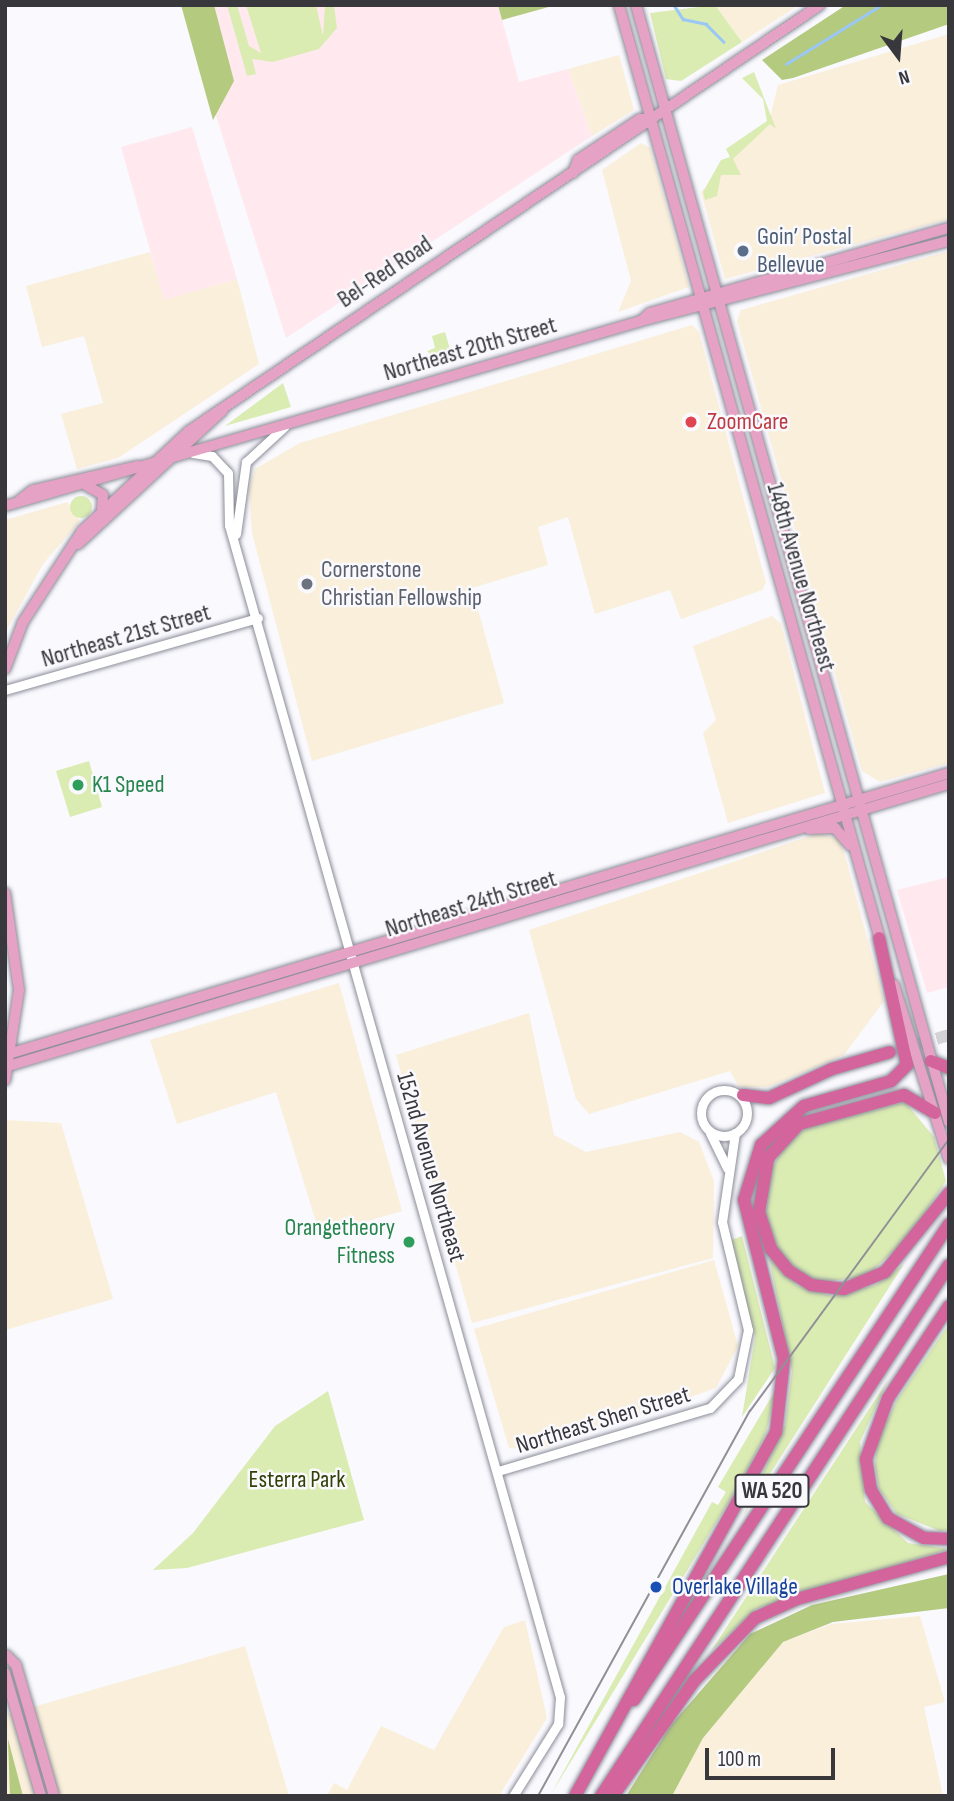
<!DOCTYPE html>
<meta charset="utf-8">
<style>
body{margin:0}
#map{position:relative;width:954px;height:1801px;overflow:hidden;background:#f9f9fe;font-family:"Sofia Sans Condensed",sans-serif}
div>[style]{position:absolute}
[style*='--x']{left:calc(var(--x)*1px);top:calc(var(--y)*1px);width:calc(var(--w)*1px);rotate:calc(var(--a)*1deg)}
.commercial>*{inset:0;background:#f9efda}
.education>*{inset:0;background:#ffe9ef}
.green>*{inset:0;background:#daecb2}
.round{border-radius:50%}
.forest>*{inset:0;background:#b4ca7f}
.stream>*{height:2.5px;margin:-1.25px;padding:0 1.25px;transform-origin:1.25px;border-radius:1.25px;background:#9ac7f5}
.highway-tunnel>*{height:12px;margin-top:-6px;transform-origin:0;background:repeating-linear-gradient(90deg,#d2d2d7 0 12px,transparent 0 18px)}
.roads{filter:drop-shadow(0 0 2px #8c8d98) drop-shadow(0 0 2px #8c8d98)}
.minor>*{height:9px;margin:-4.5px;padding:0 4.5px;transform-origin:4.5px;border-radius:4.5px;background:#fff}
.minor>.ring{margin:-4.5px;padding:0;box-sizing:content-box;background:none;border:9px solid #fff;border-radius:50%}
.major>*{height:10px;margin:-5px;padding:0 5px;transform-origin:5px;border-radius:5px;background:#e5a2c4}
.highway>*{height:12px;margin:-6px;padding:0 6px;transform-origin:6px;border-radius:6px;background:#d4649c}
.tram>*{height:2px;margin:-1px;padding:0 1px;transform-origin:1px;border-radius:1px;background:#909095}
.dots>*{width:19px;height:19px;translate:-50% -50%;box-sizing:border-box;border:4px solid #f9f9fe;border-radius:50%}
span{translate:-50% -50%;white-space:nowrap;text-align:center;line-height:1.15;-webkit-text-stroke:5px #f9f9fe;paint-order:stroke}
.shield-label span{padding:2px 5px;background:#f9f9fe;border:2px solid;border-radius:5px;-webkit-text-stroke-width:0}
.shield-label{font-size:23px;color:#37373c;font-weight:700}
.service-label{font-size:24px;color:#4e5e75}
.left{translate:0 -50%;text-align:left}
.street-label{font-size:24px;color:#37373c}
.health-label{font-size:24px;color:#be3a42}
.worship-label{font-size:24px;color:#5b616d}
.leisure-label{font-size:24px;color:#27864d}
.right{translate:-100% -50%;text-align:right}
.park-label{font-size:24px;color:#323f05}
.transit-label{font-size:24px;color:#164399}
.frame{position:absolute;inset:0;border:7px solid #37373c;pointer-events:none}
.north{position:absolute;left:863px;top:21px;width:70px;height:70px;-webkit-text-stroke:5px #f9f9fe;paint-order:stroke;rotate:164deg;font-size:19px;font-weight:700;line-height:28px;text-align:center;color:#37373c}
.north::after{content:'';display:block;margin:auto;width:24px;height:32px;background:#37373c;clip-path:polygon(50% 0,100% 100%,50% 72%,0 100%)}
.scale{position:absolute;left:705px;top:1748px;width:130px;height:32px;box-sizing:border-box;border:4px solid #37373c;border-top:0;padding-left:9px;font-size:21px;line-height:24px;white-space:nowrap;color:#37373c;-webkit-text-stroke:5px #f9f9fe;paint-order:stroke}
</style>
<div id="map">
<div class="commercial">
<i style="clip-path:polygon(715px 5px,799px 5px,742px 42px)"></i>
<i style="clip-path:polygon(949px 34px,949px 219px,725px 279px,701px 192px,769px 122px,778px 85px)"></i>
<i style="clip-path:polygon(619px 55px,634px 110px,592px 136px,568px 69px)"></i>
<i style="clip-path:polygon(641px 143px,650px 148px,689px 287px,618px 312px,631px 281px,602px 170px)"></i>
<i style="clip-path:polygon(949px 251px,949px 763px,880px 782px,862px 771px,737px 321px,741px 310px)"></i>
<i style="clip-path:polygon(150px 252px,165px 299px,237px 279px,259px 364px,118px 458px,77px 469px,61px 414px,103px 403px,84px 336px,42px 347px,26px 286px)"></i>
<i style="clip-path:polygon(692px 325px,699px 332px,766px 583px,762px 590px,681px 619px,670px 590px,595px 614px,568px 517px,538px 527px,548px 565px,472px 588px,504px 703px,312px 761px,252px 533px,249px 488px,255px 469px,300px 443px)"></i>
<i style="clip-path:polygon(67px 502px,80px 521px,43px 564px,5px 633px,5px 520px)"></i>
<i style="clip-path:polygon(772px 616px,781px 624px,825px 793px,728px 823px,703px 733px,716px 720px,693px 646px)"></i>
<i style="clip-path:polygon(819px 833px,838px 839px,844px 852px,884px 1001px,844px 1055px,768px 1087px,739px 1087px,730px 1071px,589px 1114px,576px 1099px,529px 930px)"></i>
<i style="clip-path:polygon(339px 983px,402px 1211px,320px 1235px,276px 1092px,177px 1124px,150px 1040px)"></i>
<i style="clip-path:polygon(529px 1013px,554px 1135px,586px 1152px,680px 1132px,699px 1142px,714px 1181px,713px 1258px,472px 1323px,396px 1055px)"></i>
<i style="clip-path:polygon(5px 1120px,61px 1123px,113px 1299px,5px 1330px)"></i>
<i style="clip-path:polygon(714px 1260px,738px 1346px,716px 1388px,538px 1450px,509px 1448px,474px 1329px)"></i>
<i style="clip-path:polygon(920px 1616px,945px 1702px,924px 1707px,943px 1796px,672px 1796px,703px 1738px,783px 1642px,831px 1624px)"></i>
<i style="clip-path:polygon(525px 1620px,547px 1718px,499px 1796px,327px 1796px,334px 1783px,347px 1790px,381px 1726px,434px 1750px,504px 1627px)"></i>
<i style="clip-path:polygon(245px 1646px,289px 1796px,5px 1796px,5px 1703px,9px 1714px)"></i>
</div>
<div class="education">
<i style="clip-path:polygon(181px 5px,498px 5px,519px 82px,568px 69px,592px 136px,286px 338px)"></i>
<i style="clip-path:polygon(192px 127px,237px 279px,164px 300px,121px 147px)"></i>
<i style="clip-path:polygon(949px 877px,949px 987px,927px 993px,897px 890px)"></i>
</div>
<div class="green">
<i style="clip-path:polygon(227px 5px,237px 5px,249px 46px,261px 53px,246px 5px,316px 5px,323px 36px,325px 5px,334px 5px,337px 28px,319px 49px,273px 62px,252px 59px,256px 74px,247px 76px)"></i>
<i style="clip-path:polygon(715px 5px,742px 42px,681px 81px,666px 79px,650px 13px)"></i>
<i style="clip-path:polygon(754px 72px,776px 129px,770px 124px,733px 159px,741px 175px,721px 175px,717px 196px,705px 200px,703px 192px,721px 160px,730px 157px,726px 149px,767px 121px,763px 99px,742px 78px)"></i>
<i style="clip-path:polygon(445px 332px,452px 356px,439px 363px,427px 351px,435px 348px,432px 336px)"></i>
<i style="clip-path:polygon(283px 383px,291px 407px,225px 426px)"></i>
<i class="round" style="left:70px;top:496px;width:22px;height:22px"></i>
<i style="clip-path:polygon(89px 761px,102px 807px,70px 817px,56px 771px)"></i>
<i style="clip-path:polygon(905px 1102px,934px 1137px,946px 1181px,909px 1236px,866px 1277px,820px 1282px,797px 1270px,781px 1255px,765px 1218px,772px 1168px,788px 1141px,808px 1127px)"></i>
<i style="clip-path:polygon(742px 1236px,775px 1368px,742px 1417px,755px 1337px,729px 1241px)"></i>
<i style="clip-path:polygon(769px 1258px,798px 1286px,832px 1296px,876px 1285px,904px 1264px,743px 1516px,785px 1425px,792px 1371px)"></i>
<i style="clip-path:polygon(949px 1324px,949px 1530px,940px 1531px,897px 1514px,879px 1489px,875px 1466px,877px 1442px,897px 1400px)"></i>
<i style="clip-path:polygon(888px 1380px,860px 1442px,865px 1502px,908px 1543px,949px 1549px,756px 1609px,711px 1651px)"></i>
<i style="clip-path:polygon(776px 1389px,766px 1433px,742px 1480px,550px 1796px,712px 1502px,718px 1505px,726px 1492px,718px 1487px)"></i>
<i style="clip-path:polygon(328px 1391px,364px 1520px,187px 1568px,153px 1570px,193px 1533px,275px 1426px)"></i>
</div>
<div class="forest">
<i style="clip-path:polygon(181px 5px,214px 5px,234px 81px,213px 120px)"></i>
<i style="clip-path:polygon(498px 5px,556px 5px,502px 20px)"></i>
<i style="clip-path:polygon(846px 5px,949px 5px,949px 24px,793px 78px,782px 80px,762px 60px)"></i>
<i style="clip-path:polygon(949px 1574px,949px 1608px,833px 1622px,783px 1642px,703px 1738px,672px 1796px,626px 1796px,671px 1725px,750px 1634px,812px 1605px)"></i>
<i style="clip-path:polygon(8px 1739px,23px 1796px,10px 1796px)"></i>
</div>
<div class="stream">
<i style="--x:674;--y:5;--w:17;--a:57"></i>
<i style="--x:683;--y:19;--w:24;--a:12"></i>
<i style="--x:706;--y:24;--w:25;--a:45"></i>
<i style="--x:786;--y:64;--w:112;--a:-31.8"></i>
</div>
<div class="highway-tunnel">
<i style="--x:902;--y:1049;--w:49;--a:-16.6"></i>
</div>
<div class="roads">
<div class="minor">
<i style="--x:193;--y:453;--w:19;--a:9"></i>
<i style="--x:212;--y:456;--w:23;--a:47"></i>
<i style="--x:228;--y:473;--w:52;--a:88.9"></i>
<i style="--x:229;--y:525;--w:1218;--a:74.23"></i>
<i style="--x:560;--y:1697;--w:27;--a:94"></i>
<i style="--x:558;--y:1724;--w:85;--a:122"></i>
<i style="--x:236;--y:534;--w:73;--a:-82.1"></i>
<i style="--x:246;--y:462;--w:52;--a:-42.6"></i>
<i style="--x:5;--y:690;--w:263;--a:-15.9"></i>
<i class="ring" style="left:701px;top:1090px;width:37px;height:37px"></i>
<i style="--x:710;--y:1133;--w:39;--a:64"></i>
<i style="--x:498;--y:1471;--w:221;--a:-16.6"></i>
<i style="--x:710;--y:1408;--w:40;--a:-46"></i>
<i style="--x:738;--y:1379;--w:50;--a:-78.5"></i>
<i style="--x:748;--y:1330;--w:111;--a:-103.5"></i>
<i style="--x:722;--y:1222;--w:90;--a:-81.7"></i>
</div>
<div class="major">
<i style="--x:619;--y:5;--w:974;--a:74.39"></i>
<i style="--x:636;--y:5;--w:1160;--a:74.35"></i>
<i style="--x:573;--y:173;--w:14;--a:-69"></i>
<i style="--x:578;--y:160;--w:74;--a:-33.5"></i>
<i style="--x:640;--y:119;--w:12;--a:0"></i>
<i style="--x:641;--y:321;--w:12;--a:-42"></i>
<i style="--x:650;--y:313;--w:311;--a:-15.9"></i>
<i style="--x:87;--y:486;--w:18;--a:29"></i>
<i style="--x:103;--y:495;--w:16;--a:94"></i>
<i style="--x:20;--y:500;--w:16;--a:-38"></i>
<i style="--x:33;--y:490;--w:108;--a:-12.9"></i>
<i style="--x:5;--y:506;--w:662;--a:-16.22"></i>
<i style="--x:641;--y:321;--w:318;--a:-14.6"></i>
<i style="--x:78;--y:544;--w:197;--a:-42.7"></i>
<i style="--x:5;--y:669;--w:50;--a:-69"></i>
<i style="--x:23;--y:622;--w:108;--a:-57"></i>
<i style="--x:82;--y:531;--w:146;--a:-43.1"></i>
<i style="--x:189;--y:431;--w:761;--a:-34.02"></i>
<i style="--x:809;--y:829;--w:26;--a:-2"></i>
<i style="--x:835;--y:828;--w:23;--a:49"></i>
<i style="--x:5;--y:893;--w:98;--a:81.8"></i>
<i style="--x:19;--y:990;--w:91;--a:98.8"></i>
<i style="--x:894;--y:985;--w:182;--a:72.5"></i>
<i style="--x:5;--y:1055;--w:985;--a:-16.63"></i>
<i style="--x:5;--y:1067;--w:986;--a:-16.69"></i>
<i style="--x:6;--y:1655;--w:14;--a:45"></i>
<i style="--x:16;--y:1665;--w:136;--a:73.8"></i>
<i style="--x:5;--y:1673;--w:128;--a:73.7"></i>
</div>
<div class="highway">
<i style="--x:931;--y:1061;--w:19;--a:21"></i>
<i style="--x:743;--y:1095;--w:26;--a:7"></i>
<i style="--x:769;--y:1098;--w:69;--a:-24.7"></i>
<i style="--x:832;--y:1069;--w:60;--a:-16.3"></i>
<i style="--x:935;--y:1113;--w:36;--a:-150"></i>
<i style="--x:904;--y:1095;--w:109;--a:164.6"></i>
<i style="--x:799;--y:1124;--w:46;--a:132.4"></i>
<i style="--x:768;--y:1158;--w:55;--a:99.5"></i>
<i style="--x:759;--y:1212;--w:39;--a:72"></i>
<i style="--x:771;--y:1249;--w:28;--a:51"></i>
<i style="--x:789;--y:1271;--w:26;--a:32"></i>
<i style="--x:811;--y:1285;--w:33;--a:7"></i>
<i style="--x:844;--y:1289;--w:44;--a:-22.5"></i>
<i style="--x:885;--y:1272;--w:102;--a:-51"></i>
<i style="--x:949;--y:1306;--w:110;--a:123.5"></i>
<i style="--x:888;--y:1398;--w:65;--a:109.8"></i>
<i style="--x:866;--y:1459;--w:31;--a:81"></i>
<i style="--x:871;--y:1490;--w:33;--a:59"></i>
<i style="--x:888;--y:1518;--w:41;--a:29.1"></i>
<i style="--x:924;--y:1538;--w:25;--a:2"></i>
<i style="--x:634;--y:1700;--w:571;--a:-56.5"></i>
<i style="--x:575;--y:1796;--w:416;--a:-61.1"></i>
<i style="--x:776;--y:1432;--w:73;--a:-83.7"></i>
<i style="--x:784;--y:1359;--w:164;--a:-104.1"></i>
<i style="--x:744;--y:1200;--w:58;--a:-72.8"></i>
<i style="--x:761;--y:1145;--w:58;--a:-42.2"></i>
<i style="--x:804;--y:1106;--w:91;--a:-16"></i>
<i style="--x:891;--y:1081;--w:23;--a:-45"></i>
<i style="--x:907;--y:1065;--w:130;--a:-102.4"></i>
<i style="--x:601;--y:1796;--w:635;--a:-56.76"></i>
<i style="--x:613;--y:1796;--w:141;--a:-54.8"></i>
<i style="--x:694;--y:1681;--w:88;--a:-45.9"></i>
<i style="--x:755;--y:1618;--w:46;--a:-24.3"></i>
<i style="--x:797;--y:1599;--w:158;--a:-15.4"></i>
</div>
</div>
<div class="tram">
<i style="--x:538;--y:1796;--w:440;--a:-61.2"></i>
<i style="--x:750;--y:1411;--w:337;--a:-53.8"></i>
</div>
<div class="dots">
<i style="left:743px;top:251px;background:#5c6f8a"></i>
<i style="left:691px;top:422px;background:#e0444e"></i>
<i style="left:307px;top:584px;background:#6b7280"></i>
<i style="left:78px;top:785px;background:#2e9e5b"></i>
<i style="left:409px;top:1242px;background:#2e9e5b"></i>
<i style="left:656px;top:1587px;background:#1a4fb4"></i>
</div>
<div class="shield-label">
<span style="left:772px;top:1491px">WA 520</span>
</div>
<div class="service-label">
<span class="left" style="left:757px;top:251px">Goin’ Postal<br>Bellevue</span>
</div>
<div class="street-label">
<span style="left:385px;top:272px;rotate:-34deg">Bel-Red Road</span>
<span style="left:470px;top:349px;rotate:-16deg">Northeast 20th Street</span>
<span style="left:801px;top:577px;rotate:74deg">148th Avenue Northeast</span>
<span style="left:126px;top:636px;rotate:-16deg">Northeast 21st Street</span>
<span style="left:471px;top:904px;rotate:-17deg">Northeast 24th Street</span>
<span style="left:431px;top:1167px;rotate:74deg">152nd Avenue Northeast</span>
<span style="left:603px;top:1420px;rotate:-17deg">Northeast Shen Street</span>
</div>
<div class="health-label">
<span class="left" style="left:707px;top:422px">ZoomCare</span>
</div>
<div class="worship-label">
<span class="left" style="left:321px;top:584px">Cornerstone<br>Christian Fellowship</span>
</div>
<div class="leisure-label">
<span class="left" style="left:92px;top:785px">K1 Speed</span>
<span class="right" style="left:395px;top:1242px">Orangetheory<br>Fitness</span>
</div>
<div class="park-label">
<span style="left:297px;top:1480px">Esterra Park</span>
</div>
<div class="transit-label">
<span class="left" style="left:672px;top:1587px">Overlake Village</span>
</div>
<div class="frame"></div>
<div class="north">N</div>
<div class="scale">100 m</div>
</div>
